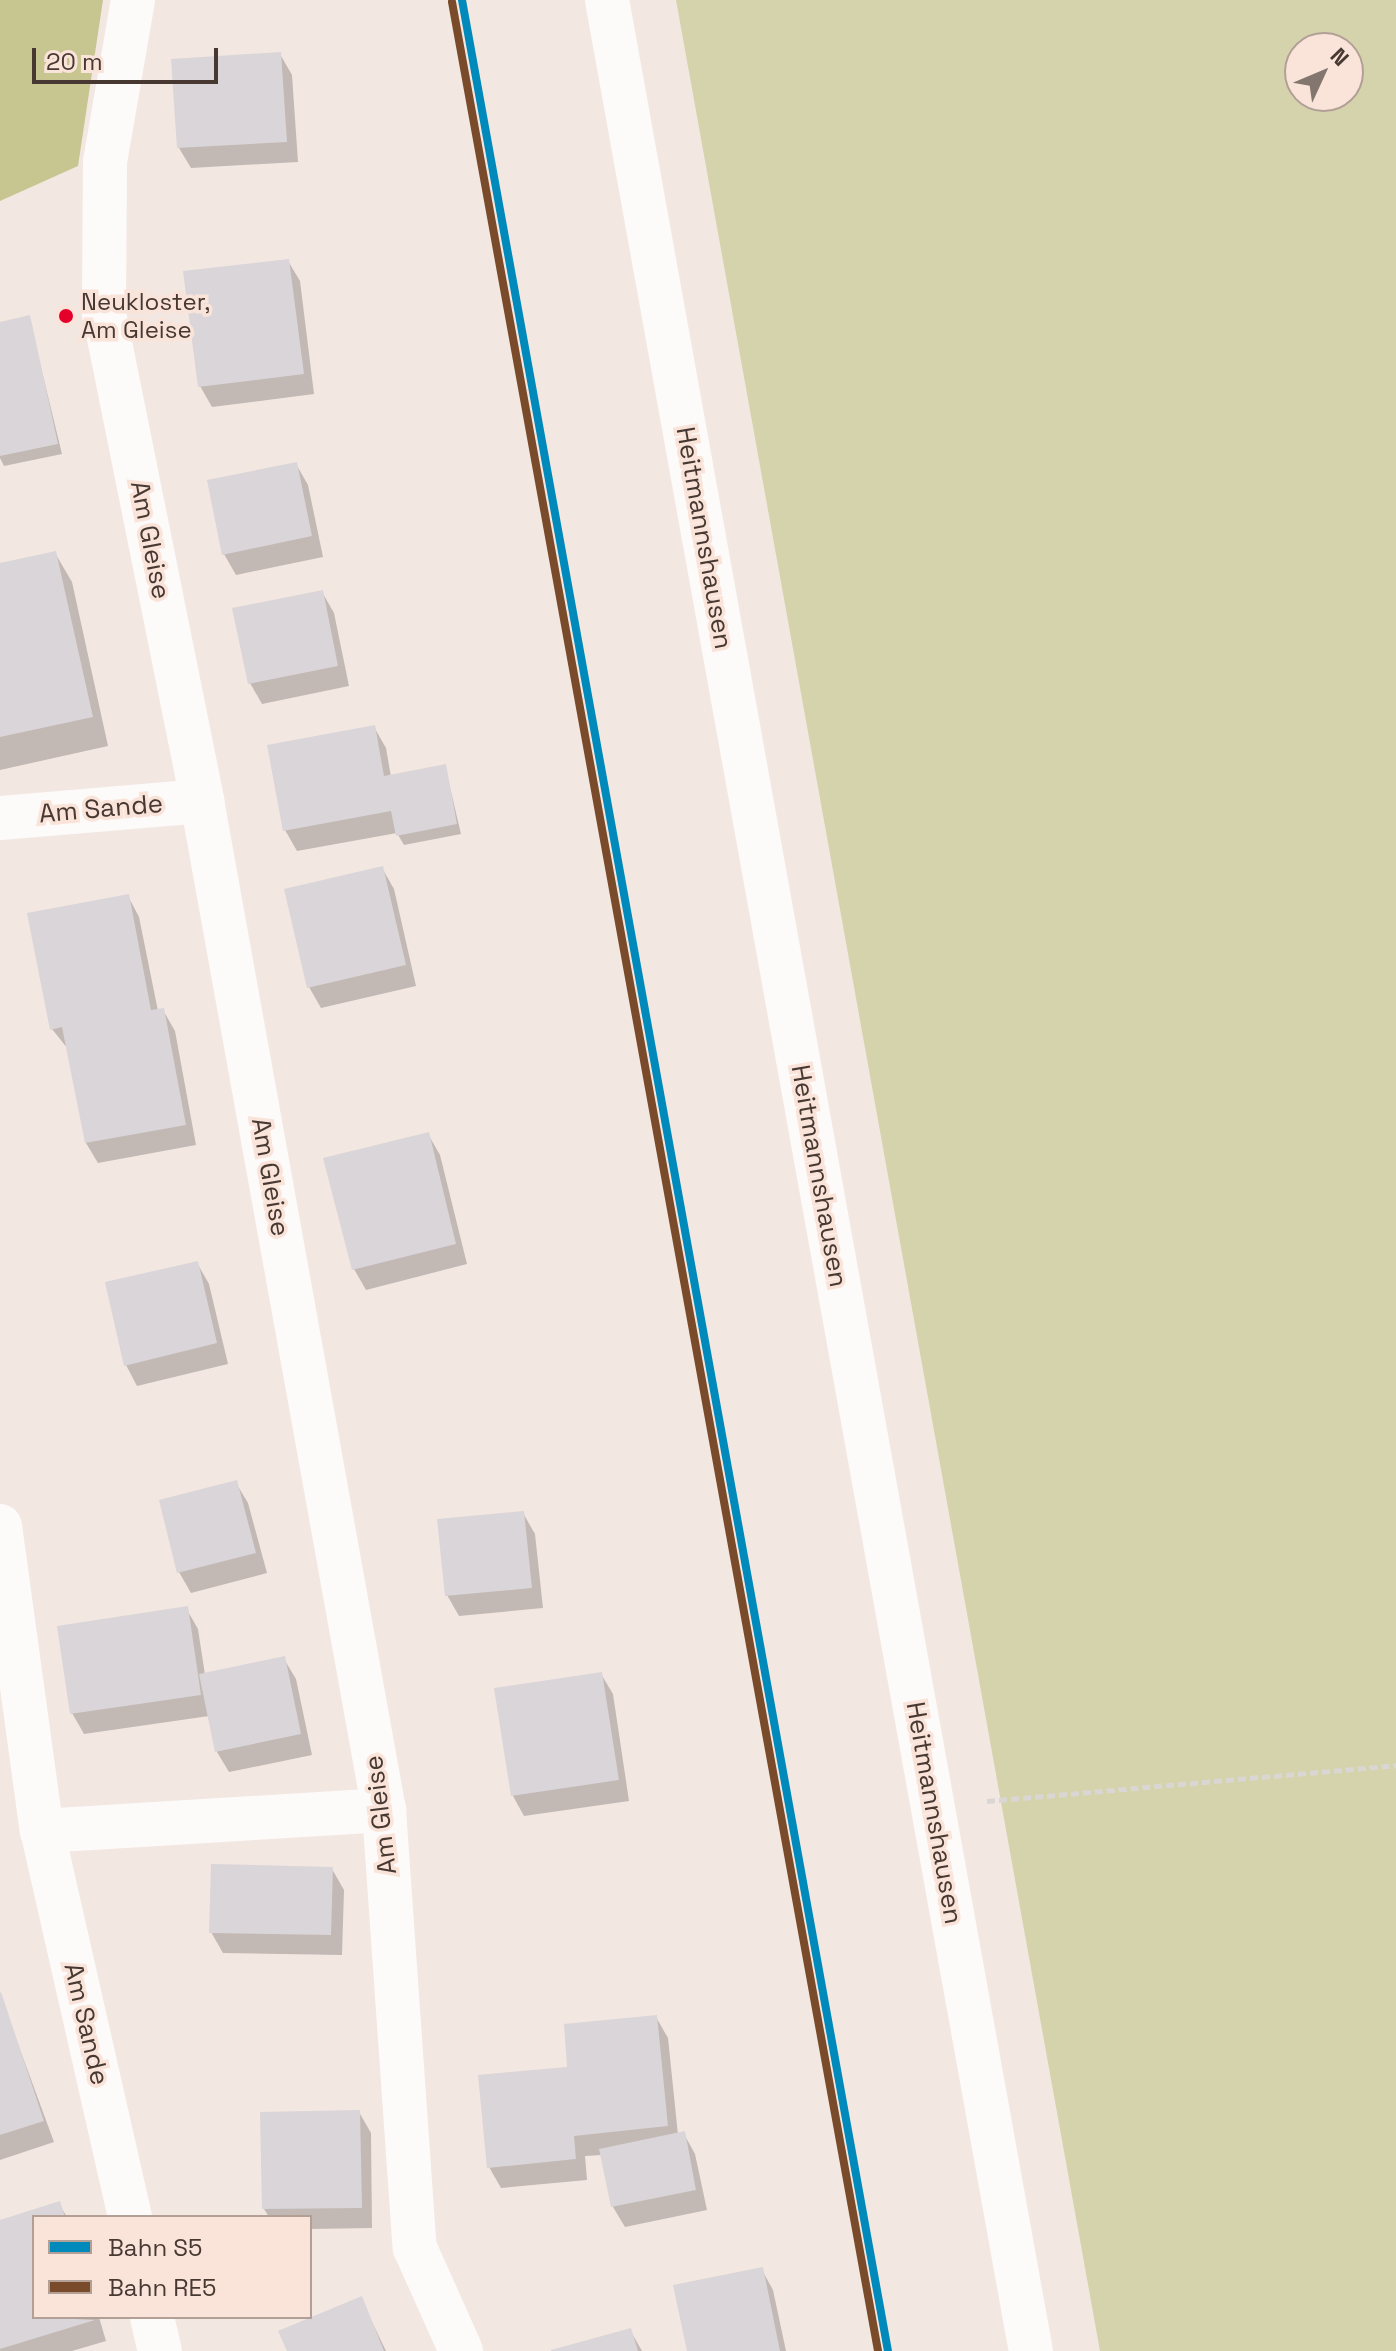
<!DOCTYPE html>
<style>
body{margin:0}
#map{position:relative;width:1396px;height:2351px;overflow:hidden;background:#f3e7e1;font-family:"Space Grotesk",sans-serif}
div>[style]{position:absolute}
[style*='--x']{left:calc(var(--x)*1px);top:calc(var(--y)*1px);width:calc(var(--w)*1px);rotate:calc(var(--a)*1deg)}
.green>*{inset:0;background:#d5d3ac}
.forest>*{inset:0;background:#c8c690}
.shadow>*{inset:0;background:#0003}
.building>*{inset:0;background:#d9d5d8}
.path>*{height:5px;margin-top:-2.5px;transform-origin:0;background:repeating-linear-gradient(90deg,#dad6d4 0 8px,transparent 0 12px)}
.minor>*{height:44px;margin:-22px;padding:0 22px;transform-origin:22px;border-radius:22px;background:#fdfbfa}
.rail-1>*{height:8px;margin:-4px;padding:0 4px;transform-origin:4px;border-radius:4px;background:#0089bb}
.rail-2>*{height:8px;margin:-4px;padding:0 4px;transform-origin:4px;border-radius:4px;background:#7a4b2a}
.dots>*{width:22px;height:22px;translate:-50% -50%;box-sizing:border-box;border:4px solid #fae4da;border-radius:50%}
span{translate:-50% -50%;white-space:nowrap;text-align:center;line-height:1.15;-webkit-text-stroke:7px #fae4da;paint-order:stroke}
.bus-label{font-size:24px;color:#473932}
.left{translate:0 -50%;text-align:left}
.street-label{font-size:26px;color:#473932}
.legend{position:absolute;left:32px;top:2215px;width:280px;height:104px;box-sizing:border-box;background:#fae4da;border:2px solid #b2a097;margin:0;padding:10px 14px;list-style:none;font-size:24px;color:#473932}
.legend li{display:flex;align-items:center;gap:16px;height:40px}
.legend b{width:40px;border:2px solid #b2a097}
.north{position:absolute;left:1284px;top:32px;width:80px;height:80px;box-sizing:border-box;background:#fae4da;border:2px solid #b2a097;border-radius:50%;rotate:46deg;font-size:22px;font-weight:700;line-height:32px;text-align:center;color:#473932}
.north::after{content:'';display:block;margin:auto;width:28px;height:36px;background:#83766f;clip-path:polygon(50% 0,100% 100%,50% 72%,0 100%)}
.scale{position:absolute;left:32px;top:48px;width:186px;height:36px;box-sizing:border-box;border:4px solid #473932;border-top:0;padding-left:10px;font-size:24px;line-height:28px;white-space:nowrap;color:#473932;-webkit-text-stroke:6px #fae4da;paint-order:stroke}
</style>
<div id="map">
<div class="green">
<i style="clip-path:polygon(evenodd,676px 0,1396px 0,1396px 2351px,1100px 2351px,676px 0,1300px 48px,1348px 48px,1348px 96px,1300px 96px,1300px 48px)"></i>
</div>
<div class="forest">
<i style="clip-path:polygon(0 0,103px 0,78px 166px,0 201px)"></i>
</div>
<div class="shadow">
<i style="clip-path:polygon(280px 54px,292px 75px,298px 162px,191px 168px,179px 148px)"></i>
<i style="clip-path:polygon(288px 261px,300px 281px,314px 394px,212px 407px,200px 386px)"></i>
<i style="clip-path:polygon(29px 318px,62px 454px,4px 466px,0 458px,0 324px)"></i>
<i style="clip-path:polygon(296px 464px,308px 485px,323px 557px,236px 575px,224px 554px)"></i>
<i style="clip-path:polygon(55px 553px,72px 582px,108px 746px,0 770px,0 565px)"></i>
<i style="clip-path:polygon(322px 592px,334px 613px,349px 686px,262px 704px,250px 683px)"></i>
<i style="clip-path:polygon(374px 727px,386px 748px,391px 777px,445px 766px,461px 834px,404px 845px,397px 833px,297px 851px,285px 830px)"></i>
<i style="clip-path:polygon(382px 868px,394px 889px,416px 986px,321px 1008px,309px 987px)"></i>
<i style="clip-path:polygon(128px 896px,139px 917px,158px 1011px,163px 1010px,175px 1031px,196px 1145px,98px 1163px,86px 1143px,68px 1049px,52px 1029px)"></i>
<i style="clip-path:polygon(428px 1134px,440px 1155px,467px 1264px,366px 1290px,354px 1269px)"></i>
<i style="clip-path:polygon(197px 1263px,209px 1284px,228px 1364px,137px 1386px,126px 1365px)"></i>
<i style="clip-path:polygon(236px 1483px,248px 1503px,267px 1573px,191px 1593px,179px 1572px,161px 1502px)"></i>
<i style="clip-path:polygon(523px 1513px,535px 1534px,543px 1608px,459px 1616px,447px 1595px)"></i>
<i style="clip-path:polygon(186px 1608px,198px 1629px,205px 1675px,284px 1659px,296px 1679px,312px 1755px,229px 1772px,217px 1752px,209px 1716px,84px 1734px,72px 1713px)"></i>
<i style="clip-path:polygon(601px 1674px,613px 1694px,629px 1801px,524px 1816px,513px 1796px)"></i>
<i style="clip-path:polygon(332px 1869px,344px 1890px,342px 1955px,223px 1953px,211px 1932px)"></i>
<i style="clip-path:polygon(0 1995px,54px 2142px,0 2160px)"></i>
<i style="clip-path:polygon(656px 2017px,668px 2038px,678px 2135px,684px 2134px,695px 2154px,707px 2210px,625px 2227px,613px 2207px,602px 2155px,585px 2156px,587px 2180px,501px 2188px,489px 2167px,570px 2069px)"></i>
<i style="clip-path:polygon(359px 2112px,371px 2133px,372px 2228px,310px 2229px,310px 2217px,269px 2217px,264px 2209px)"></i>
<i style="clip-path:polygon(59px 2204px,67px 2217px,34px 2217px,34px 2317px,99px 2317px,106px 2341px,72px 2351px,0 2351px,0 2222px)"></i>
<i style="clip-path:polygon(762px 2270px,773px 2290px,786px 2351px,689px 2351px)"></i>
<i style="clip-path:polygon(361px 2299px,386px 2351px,289px 2351px)"></i>
<i style="clip-path:polygon(630px 2330px,642px 2351px,555px 2351px)"></i>
</div>
<div class="building">
<i style="clip-path:polygon(281px 52px,287px 142px,177px 148px,171px 59px)"></i>
<i style="clip-path:polygon(289px 259px,304px 374px,198px 387px,183px 271px)"></i>
<i style="clip-path:polygon(30px 315px,58px 444px,0 456px,0 322px)"></i>
<i style="clip-path:polygon(297px 462px,312px 536px,222px 555px,207px 480px)"></i>
<i style="clip-path:polygon(56px 551px,93px 717px,0 737px,0 563px)"></i>
<i style="clip-path:polygon(323px 590px,338px 666px,248px 684px,232px 608px)"></i>
<i style="clip-path:polygon(375px 725px,384px 776px,446px 764px,457px 824px,396px 836px,391px 811px,283px 831px,267px 745px)"></i>
<i style="clip-path:polygon(383px 866px,406px 965px,307px 988px,284px 889px)"></i>
<i style="clip-path:polygon(129px 894px,151px 1010px,164px 1008px,186px 1125px,85px 1143px,62px 1027px,50px 1030px,27px 913px)"></i>
<i style="clip-path:polygon(429px 1132px,456px 1244px,352px 1270px,323px 1158px)"></i>
<i style="clip-path:polygon(198px 1261px,217px 1343px,124px 1366px,105px 1282px)"></i>
<i style="clip-path:polygon(237px 1480px,256px 1553px,177px 1573px,159px 1500px)"></i>
<i style="clip-path:polygon(524px 1511px,532px 1588px,445px 1596px,437px 1519px)"></i>
<i style="clip-path:polygon(188px 1606px,201px 1695px,70px 1714px,57px 1626px)"></i>
<i style="clip-path:polygon(285px 1656px,301px 1734px,215px 1752px,199px 1674px)"></i>
<i style="clip-path:polygon(602px 1672px,619px 1780px,511px 1796px,494px 1688px)"></i>
<i style="clip-path:polygon(211px 1864px,333px 1867px,331px 1935px,209px 1933px)"></i>
<i style="clip-path:polygon(1px 1992px,44px 2121px,0 2135px,0 1993px)"></i>
<i style="clip-path:polygon(657px 2015px,668px 2126px,574px 2136px,576px 2159px,487px 2168px,478px 2075px,567px 2067px,564px 2024px)"></i>
<i style="clip-path:polygon(360px 2110px,362px 2208px,262px 2209px,260px 2112px)"></i>
<i style="clip-path:polygon(685px 2131px,696px 2190px,611px 2207px,599px 2149px)"></i>
<i style="clip-path:polygon(60px 2201px,65px 2217px,34px 2217px,34px 2317px,95px 2320px,0 2349px,0 2220px)"></i>
<i style="clip-path:polygon(763px 2267px,780px 2351px,687px 2351px,673px 2285px)"></i>
<i style="clip-path:polygon(362px 2296px,384px 2351px,287px 2351px,278px 2331px)"></i>
<i style="clip-path:polygon(631px 2328px,638px 2351px,551px 2351px,551px 2350px)"></i>
</div>
<div class="path">
<i style="--x:987;--y:1801;--w:411;--a:-5"></i>
</div>
<div class="minor">
<i style="--x:133;--y:0;--w:164;--a:99.8"></i>
<i style="--x:105;--y:162;--w:151;--a:90.4"></i>
<i style="--x:104;--y:313;--w:498;--a:78.6"></i>
<i style="--x:202;--y:801;--w:1025;--a:79.78"></i>
<i style="--x:384;--y:1810;--w:439;--a:86"></i>
<i style="--x:415;--y:2248;--w:113;--a:65.9"></i>
<i style="--x:607;--y:0;--w:2389;--a:79.78"></i>
<i style="--x:0;--y:818;--w:203;--a:-4.8"></i>
<i style="--x:0;--y:1526;--w:308;--a:82.2"></i>
<i style="--x:130;--y:2217;--w:396;--a:-102.8"></i>
<i style="--x:42;--y:1831;--w:343;--a:-3.5"></i>
<i style="--x:152;--y:2317;--w:35;--a:77"></i>
</div>
<div class="rail-1">
<i style="--x:462;--y:0;--w:2389;--a:79.73"></i>
</div>
<div class="rail-2">
<i style="--x:452;--y:2;--w:2387;--a:79.72"></i>
</div>
<div class="dots">
<i style="left:66px;top:316px;background:#e4002b"></i>
</div>
<div class="bus-label">
<span class="left" style="left:81px;top:316px">Neukloster,<br>Am Gleise</span>
</div>
<div class="street-label">
<span style="left:704px;top:538px;rotate:80deg">Heitmannshausen</span>
<span style="left:150px;top:540px;rotate:79deg">Am Gleise</span>
<span style="left:101px;top:809px;rotate:-5deg">Am Sande</span>
<span style="left:819px;top:1176px;rotate:80deg">Heitmannshausen</span>
<span style="left:270px;top:1177px;rotate:80deg">Am Gleise</span>
<span style="left:934px;top:1813px;rotate:80deg">Heitmannshausen</span>
<span style="left:381px;top:1815px;rotate:-97deg">Am Gleise</span>
<span style="left:86px;top:2024px;rotate:77deg">Am Sande</span>
</div>
<ul class="legend">
<li><b style="height:10px;background:#0089bb"></b>Bahn S5</li>
<li><b style="height:10px;background:#7a4b2a"></b>Bahn RE5</li>
</ul>
<div class="north">N</div>
<div class="scale">20 m</div>
</div>
